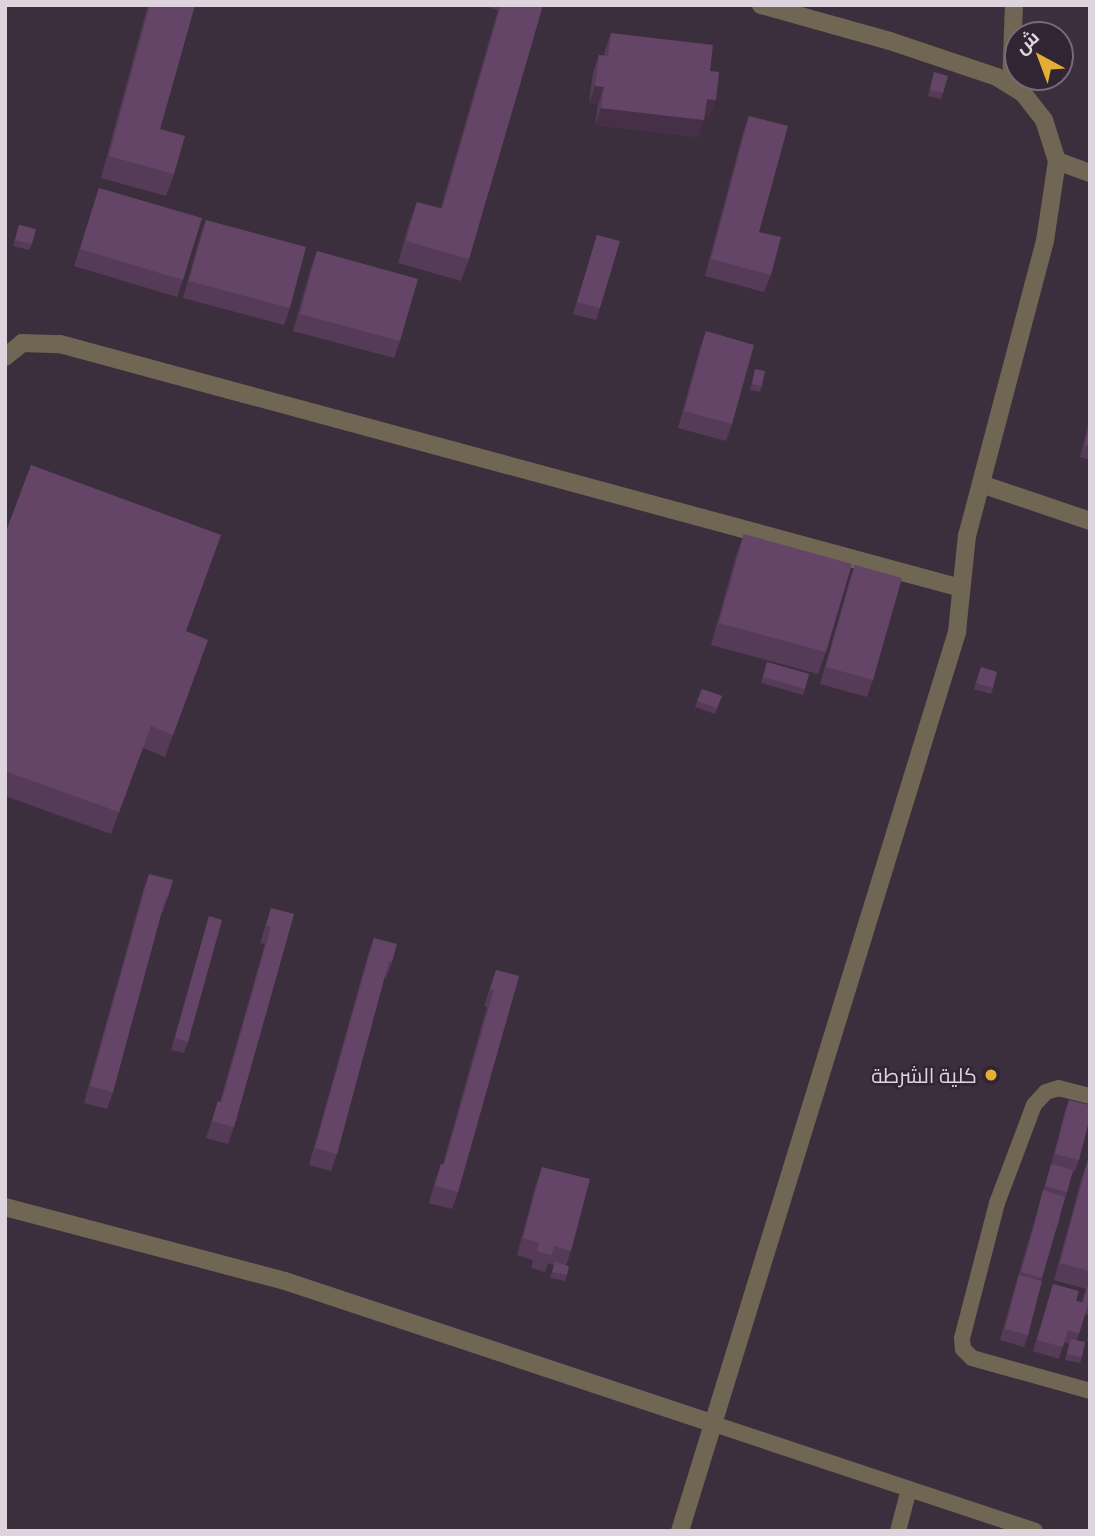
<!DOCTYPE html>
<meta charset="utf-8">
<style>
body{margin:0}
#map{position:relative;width:1095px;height:1536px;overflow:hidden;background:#3c2f3d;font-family:"Exo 2",Cairo,sans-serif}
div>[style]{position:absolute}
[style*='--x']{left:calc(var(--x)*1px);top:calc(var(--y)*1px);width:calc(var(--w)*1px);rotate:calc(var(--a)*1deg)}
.lane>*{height:16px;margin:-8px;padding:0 8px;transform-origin:8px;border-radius:8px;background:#6f6654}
.street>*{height:18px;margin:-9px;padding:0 9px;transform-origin:9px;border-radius:9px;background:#6f6654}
.wall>*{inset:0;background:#563b59}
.shaded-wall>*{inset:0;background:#463048}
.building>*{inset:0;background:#644567}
.dots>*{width:19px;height:19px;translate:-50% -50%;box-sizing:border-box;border:4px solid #322533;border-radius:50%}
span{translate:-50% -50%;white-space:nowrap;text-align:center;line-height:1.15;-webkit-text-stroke:5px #322533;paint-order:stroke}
.poi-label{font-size:21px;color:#ddd4de}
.right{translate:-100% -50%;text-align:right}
.frame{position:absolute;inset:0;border:7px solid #ddd4de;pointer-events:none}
.north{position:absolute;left:1004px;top:21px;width:70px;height:70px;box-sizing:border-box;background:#322533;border:2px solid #766b77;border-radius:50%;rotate:319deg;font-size:19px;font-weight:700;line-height:28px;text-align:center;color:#ddd4de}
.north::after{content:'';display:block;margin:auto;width:24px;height:32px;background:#e2af34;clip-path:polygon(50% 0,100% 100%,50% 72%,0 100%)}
</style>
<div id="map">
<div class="lane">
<i style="--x:1090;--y:1096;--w:32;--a:-166"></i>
<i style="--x:1059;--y:1088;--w:14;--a:163"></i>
<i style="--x:1046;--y:1092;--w:18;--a:133"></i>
<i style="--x:1034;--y:1105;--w:105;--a:110.7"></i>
<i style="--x:997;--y:1203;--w:139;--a:104.5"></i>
<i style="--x:962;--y:1338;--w:11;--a:85"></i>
<i style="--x:963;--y:1349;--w:13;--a:45"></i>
<i style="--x:972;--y:1358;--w:123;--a:15.6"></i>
<i style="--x:714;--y:1424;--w:338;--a:18.4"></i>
<i style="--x:898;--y:1531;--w:43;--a:-75.3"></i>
</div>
<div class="street">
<i style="--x:1011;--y:85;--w:80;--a:-87.9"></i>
<i style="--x:1057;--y:161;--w:35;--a:20"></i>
<i style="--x:5;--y:357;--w:22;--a:-39"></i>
<i style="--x:22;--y:343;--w:38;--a:2"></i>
<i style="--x:60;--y:344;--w:933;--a:15.15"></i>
<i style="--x:981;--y:484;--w:115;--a:18.7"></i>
<i style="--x:5;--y:1207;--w:290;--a:14.8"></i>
<i style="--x:285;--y:1281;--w:452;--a:18.4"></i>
<i style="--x:680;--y:1531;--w:941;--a:-72.87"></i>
<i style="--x:957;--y:632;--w:97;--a:-84.1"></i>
<i style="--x:967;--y:536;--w:305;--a:-75.2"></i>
<i style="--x:1045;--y:241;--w:81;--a:-81.5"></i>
<i style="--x:1057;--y:161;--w:43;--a:-107.6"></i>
<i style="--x:1044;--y:120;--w:33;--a:-128"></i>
<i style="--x:1024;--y:94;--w:32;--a:-148"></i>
<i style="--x:997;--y:77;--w:113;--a:-161.4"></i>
<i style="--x:890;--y:41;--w:134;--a:-164.4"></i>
</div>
<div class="wall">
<i style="clip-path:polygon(148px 5px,195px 5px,160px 129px,174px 174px,166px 196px,101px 178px)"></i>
<i style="clip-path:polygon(481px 5px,543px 5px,469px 259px,461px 281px,398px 263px,409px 224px,417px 202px,441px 208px,498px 10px)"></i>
<i style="clip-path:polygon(611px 33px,710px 71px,709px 117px,705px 116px,698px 137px,595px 125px,598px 104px,589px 103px,593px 72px,599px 55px,604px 56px,605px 50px)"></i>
<i style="clip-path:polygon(934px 72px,943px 93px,941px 99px,928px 96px)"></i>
<i style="clip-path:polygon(749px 116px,759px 232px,771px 275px,764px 292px,705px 276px,743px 133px)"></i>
<i style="clip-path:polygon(99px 188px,183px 280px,177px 297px,74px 266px)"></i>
<i style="clip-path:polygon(206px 220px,290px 308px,284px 325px,183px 298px,200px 237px)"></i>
<i style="clip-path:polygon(19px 225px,32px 244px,29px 250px,13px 246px)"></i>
<i style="clip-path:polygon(597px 235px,600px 308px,596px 320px,573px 314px)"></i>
<i style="clip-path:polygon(317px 251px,400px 341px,394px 358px,293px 331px,311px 268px)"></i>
<i style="clip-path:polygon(706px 331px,732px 424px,726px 441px,678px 428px,700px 348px)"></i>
<i style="clip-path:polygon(755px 369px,762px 386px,760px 392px,750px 390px)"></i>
<i style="clip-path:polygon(1090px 417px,1090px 460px,1080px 457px)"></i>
<i style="clip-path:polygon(5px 534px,186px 631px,200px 662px,165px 757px,143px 748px,111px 834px,5px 796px)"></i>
<i style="clip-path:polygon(744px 534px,826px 652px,818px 674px,711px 645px,736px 556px)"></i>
<i style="clip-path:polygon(855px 565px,873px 680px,867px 697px,820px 684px,849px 582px)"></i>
<i style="clip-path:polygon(767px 662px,809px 674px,803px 695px,761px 683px)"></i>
<i style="clip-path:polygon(979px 673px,993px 688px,991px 694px,974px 689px)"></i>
<i style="clip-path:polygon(702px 689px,722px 696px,715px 714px,695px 707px)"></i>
<i style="clip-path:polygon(149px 874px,168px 897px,162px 914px,161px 914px,113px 1092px,107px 1109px,84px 1103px,143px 891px)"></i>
<i style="clip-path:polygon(271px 908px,294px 914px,234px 1127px,228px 1144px,206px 1138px,218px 1101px,220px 1102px,265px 944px,260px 943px)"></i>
<i style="clip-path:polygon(209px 916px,188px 1042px,184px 1053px,171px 1050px)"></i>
<i style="clip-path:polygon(374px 938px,392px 962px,386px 978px,384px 978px,337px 1154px,331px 1171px,309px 1165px,368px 955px)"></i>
<i style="clip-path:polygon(496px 970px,519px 976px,458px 1192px,452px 1209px,429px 1203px,435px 1181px,441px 1164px,443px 1164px,487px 1007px,484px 1006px)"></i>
<i style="clip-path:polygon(1069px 1100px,1079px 1160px,1075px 1171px,1073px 1171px,1065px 1198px,1041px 1281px,1028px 1335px,1024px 1347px,1000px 1340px,1015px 1287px,1051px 1165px,1065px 1111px)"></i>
<i style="clip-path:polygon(1090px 1154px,1090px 1315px,1085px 1314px,1077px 1340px,1082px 1357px,1080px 1363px,1065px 1360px,1069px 1344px,1064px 1342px,1059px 1359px,1033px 1351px,1053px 1284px,1076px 1301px,1082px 1302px,1086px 1289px,1054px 1280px,1082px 1177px)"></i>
<i style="clip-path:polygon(542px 1167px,571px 1251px,566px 1265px,567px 1275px,565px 1281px,550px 1278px,554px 1265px,548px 1263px,545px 1272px,531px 1268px,533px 1260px,517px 1255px,536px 1184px)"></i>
<i style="clip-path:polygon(1090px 1327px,1090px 1342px,1087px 1341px)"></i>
</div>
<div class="shaded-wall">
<i style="clip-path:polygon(595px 86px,604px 87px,598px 104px,589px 103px)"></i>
<i style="clip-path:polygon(707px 99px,716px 100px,709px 117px,700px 116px)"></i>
<i style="clip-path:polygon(601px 108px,704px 120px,698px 137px,595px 125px)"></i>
</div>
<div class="building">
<i style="clip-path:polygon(150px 5px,195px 5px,160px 129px,185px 136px,174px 174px,109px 156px)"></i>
<i style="clip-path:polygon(501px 5px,543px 5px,469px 259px,406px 241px,417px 202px,442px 209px)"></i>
<i style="clip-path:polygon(611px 33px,713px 45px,710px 71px,719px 72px,716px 100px,707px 99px,704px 120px,601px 108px,604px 87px,595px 86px,599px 55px,608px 56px)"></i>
<i style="clip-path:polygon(934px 72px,948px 76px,943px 93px,930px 90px)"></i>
<i style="clip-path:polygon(749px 116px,788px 126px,759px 232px,781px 237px,771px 275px,711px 259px)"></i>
<i style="clip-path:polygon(99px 188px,202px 218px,183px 280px,80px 249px)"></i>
<i style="clip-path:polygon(206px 220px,306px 247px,290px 308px,189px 281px)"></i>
<i style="clip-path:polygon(19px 225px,36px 229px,32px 244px,15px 240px)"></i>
<i style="clip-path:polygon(597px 235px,620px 241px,600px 308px,577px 302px)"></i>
<i style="clip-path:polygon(317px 251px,418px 279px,400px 341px,300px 314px)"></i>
<i style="clip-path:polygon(706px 331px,754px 345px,732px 424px,684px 411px)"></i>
<i style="clip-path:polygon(755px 369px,765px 371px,762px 386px,752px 384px)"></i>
<i style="clip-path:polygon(1090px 422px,1090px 447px,1085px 445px)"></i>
<i style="clip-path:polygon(31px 465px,221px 535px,186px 631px,208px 640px,173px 735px,151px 726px,119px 812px,5px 771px,5px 534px)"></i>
<i style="clip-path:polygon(744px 534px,852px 564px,826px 652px,719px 623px)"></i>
<i style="clip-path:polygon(855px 565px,902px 578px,873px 680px,826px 667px)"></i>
<i style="clip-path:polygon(767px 662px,809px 674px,805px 689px,763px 677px)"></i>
<i style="clip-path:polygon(981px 667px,997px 672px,993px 688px,976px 683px)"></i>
<i style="clip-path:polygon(702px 689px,722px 696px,717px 708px,697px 701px)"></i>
<i style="clip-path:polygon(149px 874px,173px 880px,168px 897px,166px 896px,113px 1092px,90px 1086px)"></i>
<i style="clip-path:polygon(271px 908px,294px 914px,234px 1127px,212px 1121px,218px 1101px,221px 1103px,271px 927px,266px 926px)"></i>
<i style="clip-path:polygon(209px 916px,222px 920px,188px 1042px,175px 1038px)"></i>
<i style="clip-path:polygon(374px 938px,397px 944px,392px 962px,389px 961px,337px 1154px,315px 1148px)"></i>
<i style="clip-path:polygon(496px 970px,519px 976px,458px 1192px,435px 1186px,441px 1164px,444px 1165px,494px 990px,490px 989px)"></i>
<i style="clip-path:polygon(1069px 1100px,1090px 1105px,1090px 1117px,1079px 1160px,1055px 1154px)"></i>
<i style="clip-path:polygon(1088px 1160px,1090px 1160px,1090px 1271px,1060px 1263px)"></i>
<i style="clip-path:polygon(1051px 1164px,1073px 1170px,1067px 1192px,1045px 1186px)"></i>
<i style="clip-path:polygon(542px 1167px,590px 1179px,571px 1251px,554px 1246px,551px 1255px,537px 1251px,539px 1243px,523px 1238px)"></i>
<i style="clip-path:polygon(1043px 1190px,1065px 1197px,1057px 1227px,1057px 1226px,1036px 1220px,1035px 1221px)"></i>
<i style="clip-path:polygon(1036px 1220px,1057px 1226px,1042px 1278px,1021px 1272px)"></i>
<i style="clip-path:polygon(555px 1262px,569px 1266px,567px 1275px,552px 1272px)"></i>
<i style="clip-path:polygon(1019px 1275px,1042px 1281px,1028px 1335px,1005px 1329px)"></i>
<i style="clip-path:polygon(1053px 1284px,1079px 1291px,1076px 1301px,1088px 1304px,1079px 1334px,1068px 1330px,1063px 1347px,1037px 1340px)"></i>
<i style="clip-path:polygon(1088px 1284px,1090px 1285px,1090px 1309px,1087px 1308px,1088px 1304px,1083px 1303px)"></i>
<i style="clip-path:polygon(1071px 1339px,1085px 1342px,1082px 1357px,1067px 1354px)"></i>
</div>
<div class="dots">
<i style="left:991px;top:1075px;background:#e2af34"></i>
</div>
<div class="poi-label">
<span class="right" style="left:977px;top:1075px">كلية الشرطة</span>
</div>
<div class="frame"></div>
<div class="north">ش</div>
</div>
